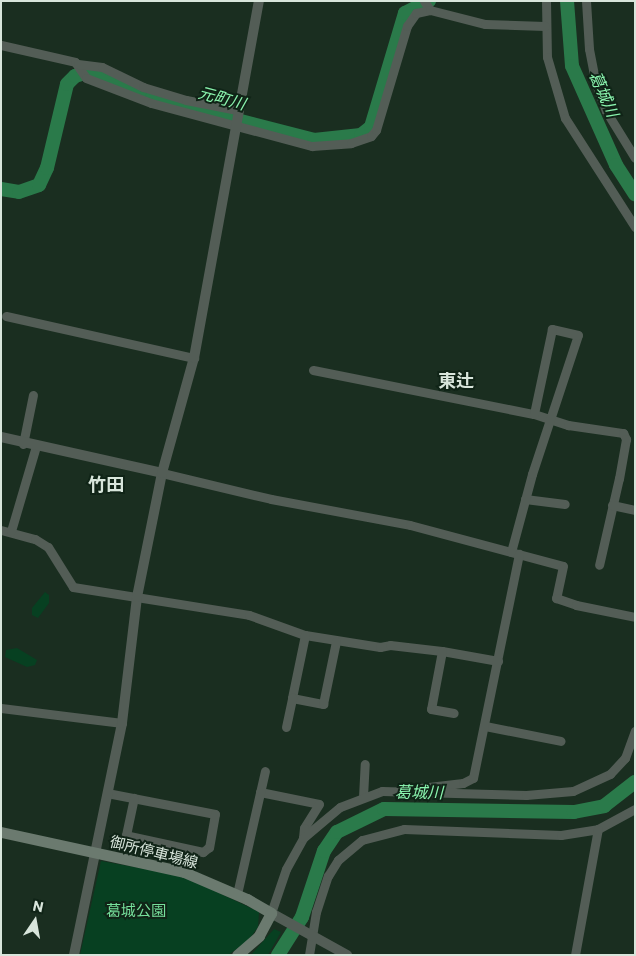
<!DOCTYPE html>
<meta charset="utf-8">
<style>
body{margin:0}
#map{position:relative;width:636px;height:956px;overflow:hidden;background:#1a2e20;font-family:Commissioner,"Noto Sans JP",sans-serif}
div>[style]{position:absolute}
[style*='--x']{left:calc(var(--x)*1px);top:calc(var(--y)*1px);width:calc(var(--w)*1px);rotate:calc(var(--a)*1deg)}
.green>*{inset:0;background:#074021}
.river>*{height:14px;margin:-7px;padding:0 7px;transform-origin:7px;border-radius:7px;background:#2a7a4a}
.minor>*{height:9px;margin:-4.5px;padding:0 4.5px;transform-origin:4.5px;border-radius:4.5px;background:#535d56}
.tertiary>*{height:10px;margin:-5px;padding:0 5px;transform-origin:5px;border-radius:5px;background:#535d56}
.secondary>*{height:11px;margin:-5.5px;padding:0 5.5px;transform-origin:5.5px;border-radius:5.5px;background:#6b7a6f}
span{translate:-50% -50%;white-space:nowrap;text-align:center;line-height:1.15;-webkit-text-stroke:4px #102417;paint-order:stroke}
.street-label{font-size:15px;color:#d8e5db}
.park-label{font-size:15px;color:#76df9b}
.water-label{font-size:16px;color:#8bf5af;font-style:italic}
.quarter-label{font-size:18px;color:#d8e5db;font-weight:700}
.frame{position:absolute;inset:0;border:2px solid #d8e5db;pointer-events:none}
.north{position:absolute;left:10px;top:896px;width:50px;height:50px;-webkit-text-stroke:4px #102417;paint-order:stroke;rotate:12deg;font-size:14px;font-weight:700;line-height:20px;text-align:center;color:#d8e5db}
.north::after{content:'';display:block;margin:auto;width:18px;height:22px;background:#d8e5db;clip-path:polygon(50% 0,100% 100%,50% 72%,0 100%)}
</style>
<div id="map">
<div class="green">
<i style="clip-path:polygon(45px 592px,49px 595px,49px 603px,38px 618px,32px 615px,32px 608px)"></i>
<i style="clip-path:polygon(17px 648px,37px 660px,35px 665px,27px 667px,5px 657px,6px 650px)"></i>
<i style="clip-path:polygon(101px 861px,183px 876px,259px 912px,258px 927px,248px 941px,228px 955px,80px 955px)"></i>
<i style="clip-path:polygon(274px 929px,281px 932px,268px 955px,251px 955px)"></i>
</div>
<div class="river">
<i style="--x:567;--y:1;--w:65;--a:85.6"></i>
<i style="--x:572;--y:66;--w:108;--a:66"></i>
<i style="--x:616;--y:165;--w:35;--a:57"></i>
<i style="--x:1;--y:189;--w:18;--a:9"></i>
<i style="--x:19;--y:192;--w:21;--a:-19"></i>
<i style="--x:39;--y:185;--w:19;--a:-65"></i>
<i style="--x:47;--y:168;--w:86;--a:-76.6"></i>
<i style="--x:67;--y:84;--w:11;--a:-45"></i>
<i style="--x:75;--y:76;--w:14;--a:-17"></i>
<i style="--x:88;--y:72;--w:69;--a:22.1"></i>
<i style="--x:152;--y:98;--w:167;--a:14.5"></i>
<i style="--x:314;--y:140;--w:47;--a:-6.1"></i>
<i style="--x:361;--y:135;--w:13;--a:-39"></i>
<i style="--x:371;--y:127;--w:119;--a:-73.4"></i>
<i style="--x:405;--y:13;--w:27;--a:-27"></i>
<i style="--x:278;--y:955;--w:45;--a:-57.7"></i>
<i style="--x:302;--y:917;--w:70;--a:-71.6"></i>
<i style="--x:324;--y:851;--w:23;--a:-56"></i>
<i style="--x:337;--y:832;--w:52;--a:-26.1"></i>
<i style="--x:384;--y:809;--w:190;--a:0.9"></i>
<i style="--x:574;--y:812;--w:31;--a:-11"></i>
<i style="--x:604;--y:806;--w:39;--a:-38"></i>
</div>
<div class="minor">
<i style="--x:424;--y:1;--w:11;--a:56"></i>
<i style="--x:546;--y:1;--w:56;--a:89"></i>
<i style="--x:547;--y:57;--w:64;--a:73.6"></i>
<i style="--x:565;--y:118;--w:130;--a:57.3"></i>
<i style="--x:586;--y:1;--w:48;--a:86.4"></i>
<i style="--x:589;--y:49;--w:33;--a:79"></i>
<i style="--x:595;--y:81;--w:32;--a:70"></i>
<i style="--x:606;--y:111;--w:55;--a:58.3"></i>
<i style="--x:1;--y:45;--w:76;--a:12.9"></i>
<i style="--x:75;--y:62;--w:19;--a:55"></i>
<i style="--x:86;--y:78;--w:70;--a:21"></i>
<i style="--x:151;--y:103;--w:167;--a:15"></i>
<i style="--x:312;--y:146;--w:39;--a:-4"></i>
<i style="--x:351;--y:143;--w:21;--a:-19"></i>
<i style="--x:371;--y:136;--w:8;--a:-50"></i>
<i style="--x:376;--y:130;--w:109;--a:-73.4"></i>
<i style="--x:407;--y:26;--w:16;--a:-55"></i>
<i style="--x:416;--y:13;--w:14;--a:-12"></i>
<i style="--x:430;--y:10;--w:57;--a:14.3"></i>
<i style="--x:485;--y:24;--w:60;--a:1.9"></i>
<i style="--x:78;--y:64;--w:24;--a:7"></i>
<i style="--x:102;--y:67;--w:46;--a:26"></i>
<i style="--x:143;--y:87;--w:45;--a:16.8"></i>
<i style="--x:186;--y:100;--w:52;--a:11.1"></i>
<i style="--x:6;--y:316;--w:193;--a:12.6"></i>
<i style="--x:313;--y:370;--w:225;--a:11.3"></i>
<i style="--x:534;--y:414;--w:36;--a:18"></i>
<i style="--x:568;--y:425;--w:56;--a:8.3"></i>
<i style="--x:623;--y:433;--w:7;--a:63"></i>
<i style="--x:626;--y:439;--w:40;--a:100"></i>
<i style="--x:619;--y:478;--w:89;--a:102.9"></i>
<i style="--x:23;--y:444;--w:50;--a:-78.5"></i>
<i style="--x:162;--y:473;--w:112;--a:13.4"></i>
<i style="--x:271;--y:499;--w:141;--a:10.6"></i>
<i style="--x:410;--y:525;--w:158;--a:15"></i>
<i style="--x:563;--y:566;--w:33;--a:102"></i>
<i style="--x:556;--y:598;--w:21;--a:19"></i>
<i style="--x:576;--y:605;--w:60;--a:11.5"></i>
<i style="--x:525;--y:499;--w:40;--a:7.1"></i>
<i style="--x:612;--y:505;--w:24;--a:12"></i>
<i style="--x:1;--y:530;--w:35;--a:15"></i>
<i style="--x:35;--y:539;--w:15;--a:32"></i>
<i style="--x:48;--y:547;--w:47;--a:58"></i>
<i style="--x:73;--y:587;--w:178;--a:9"></i>
<i style="--x:249;--y:615;--w:59;--a:19.7"></i>
<i style="--x:305;--y:635;--w:76;--a:9.1"></i>
<i style="--x:380;--y:647;--w:10;--a:-11"></i>
<i style="--x:390;--y:645;--w:52;--a:6.6"></i>
<i style="--x:442;--y:651;--w:57;--a:10.1"></i>
<i style="--x:11;--y:531;--w:89;--a:-73.6"></i>
<i style="--x:511;--y:552;--w:81;--a:-74.9"></i>
<i style="--x:532;--y:474;--w:146;--a:-71.7"></i>
<i style="--x:578;--y:335;--w:27;--a:-167"></i>
<i style="--x:552;--y:329;--w:87;--a:102"></i>
<i style="--x:305;--y:635;--w:64;--a:101.7"></i>
<i style="--x:292;--y:698;--w:32;--a:11"></i>
<i style="--x:323;--y:704;--w:64;--a:-78.3"></i>
<i style="--x:442;--y:651;--w:59;--a:100.7"></i>
<i style="--x:431;--y:709;--w:23;--a:10"></i>
<i style="--x:1;--y:708;--w:122;--a:7.1"></i>
<i style="--x:485;--y:726;--w:77;--a:11.2"></i>
<i style="--x:286;--y:727;--w:30;--a:-78"></i>
<i style="--x:420;--y:788;--w:43;--a:-6.6"></i>
<i style="--x:463;--y:783;--w:11;--a:-27"></i>
<i style="--x:473;--y:778;--w:229;--a:-78.4"></i>
<i style="--x:260;--y:792;--w:60;--a:11.5"></i>
<i style="--x:319;--y:804;--w:28;--a:122"></i>
<i style="--x:304;--y:828;--w:10;--a:96"></i>
<i style="--x:107;--y:793;--w:110;--a:11"></i>
<i style="--x:215;--y:814;--w:34;--a:100"></i>
<i style="--x:209;--y:847;--w:8;--a:140"></i>
<i style="--x:203;--y:852;--w:79;--a:-167.6"></i>
<i style="--x:126;--y:835;--w:38;--a:-78"></i>
<i style="--x:363;--y:797;--w:33;--a:-87"></i>
<i style="--x:237;--y:894;--w:126;--a:-77.2"></i>
<i style="--x:271;--y:913;--w:46;--a:-71.2"></i>
<i style="--x:286;--y:869;--w:35;--a:-61"></i>
<i style="--x:303;--y:838;--w:48;--a:-40"></i>
<i style="--x:340;--y:807;--w:45;--a:-20.9"></i>
<i style="--x:382;--y:791;--w:144;--a:1.6"></i>
<i style="--x:526;--y:795;--w:47;--a:-4.9"></i>
<i style="--x:573;--y:791;--w:41;--a:-24.7"></i>
<i style="--x:610;--y:774;--w:22;--a:-47"></i>
<i style="--x:625;--y:758;--w:29;--a:-70"></i>
<i style="--x:309;--y:955;--w:44;--a:-80.8"></i>
<i style="--x:316;--y:912;--w:38;--a:-72"></i>
<i style="--x:328;--y:876;--w:19;--a:-58"></i>
<i style="--x:338;--y:860;--w:31;--a:-40"></i>
<i style="--x:362;--y:840;--w:43;--a:-14.7"></i>
<i style="--x:404;--y:829;--w:157;--a:2.2"></i>
<i style="--x:561;--y:835;--w:37;--a:-9"></i>
<i style="--x:598;--y:829;--w:42;--a:-28.4"></i>
<i style="--x:575;--y:955;--w:128;--a:-79.7"></i>
</div>
<div class="tertiary">
<i style="--x:1;--y:437;--w:165;--a:12.6"></i>
<i style="--x:271;--y:913;--w:87;--a:28.9"></i>
<i style="--x:74;--y:955;--w:237;--a:-78.3"></i>
<i style="--x:122;--y:723;--w:127;--a:-83.2"></i>
<i style="--x:137;--y:597;--w:126;--a:-78.6"></i>
<i style="--x:162;--y:473;--w:119;--a:-74.5"></i>
<i style="--x:194;--y:358;--w:363;--a:-79.7"></i>
</div>
<div class="secondary">
<i style="--x:1;--y:832;--w:187;--a:12.3"></i>
<i style="--x:184;--y:872;--w:69;--a:23.2"></i>
<i style="--x:247;--y:899;--w:28;--a:30"></i>
<i style="--x:271;--y:913;--w:26;--a:118"></i>
<i style="--x:259;--y:936;--w:29;--a:139"></i>
</div>
<div class="street-label">
<span style="left:154px;top:852px;rotate:14deg">御所停車場線</span>
</div>
<div class="park-label">
<span style="left:136px;top:911px">葛城公園</span>
</div>
<div class="water-label">
<span style="left:604px;top:94px;rotate:66deg">葛城川</span>
<span style="left:222px;top:98px;rotate:15deg">元町川</span>
<span style="left:419px;top:792px;rotate:1deg">葛城川</span>
</div>
<div class="quarter-label">
<span style="left:456px;top:380px">東辻</span>
<span style="left:106px;top:484px">竹田</span>
</div>
<div class="frame"></div>
<div class="north">N</div>
</div>
